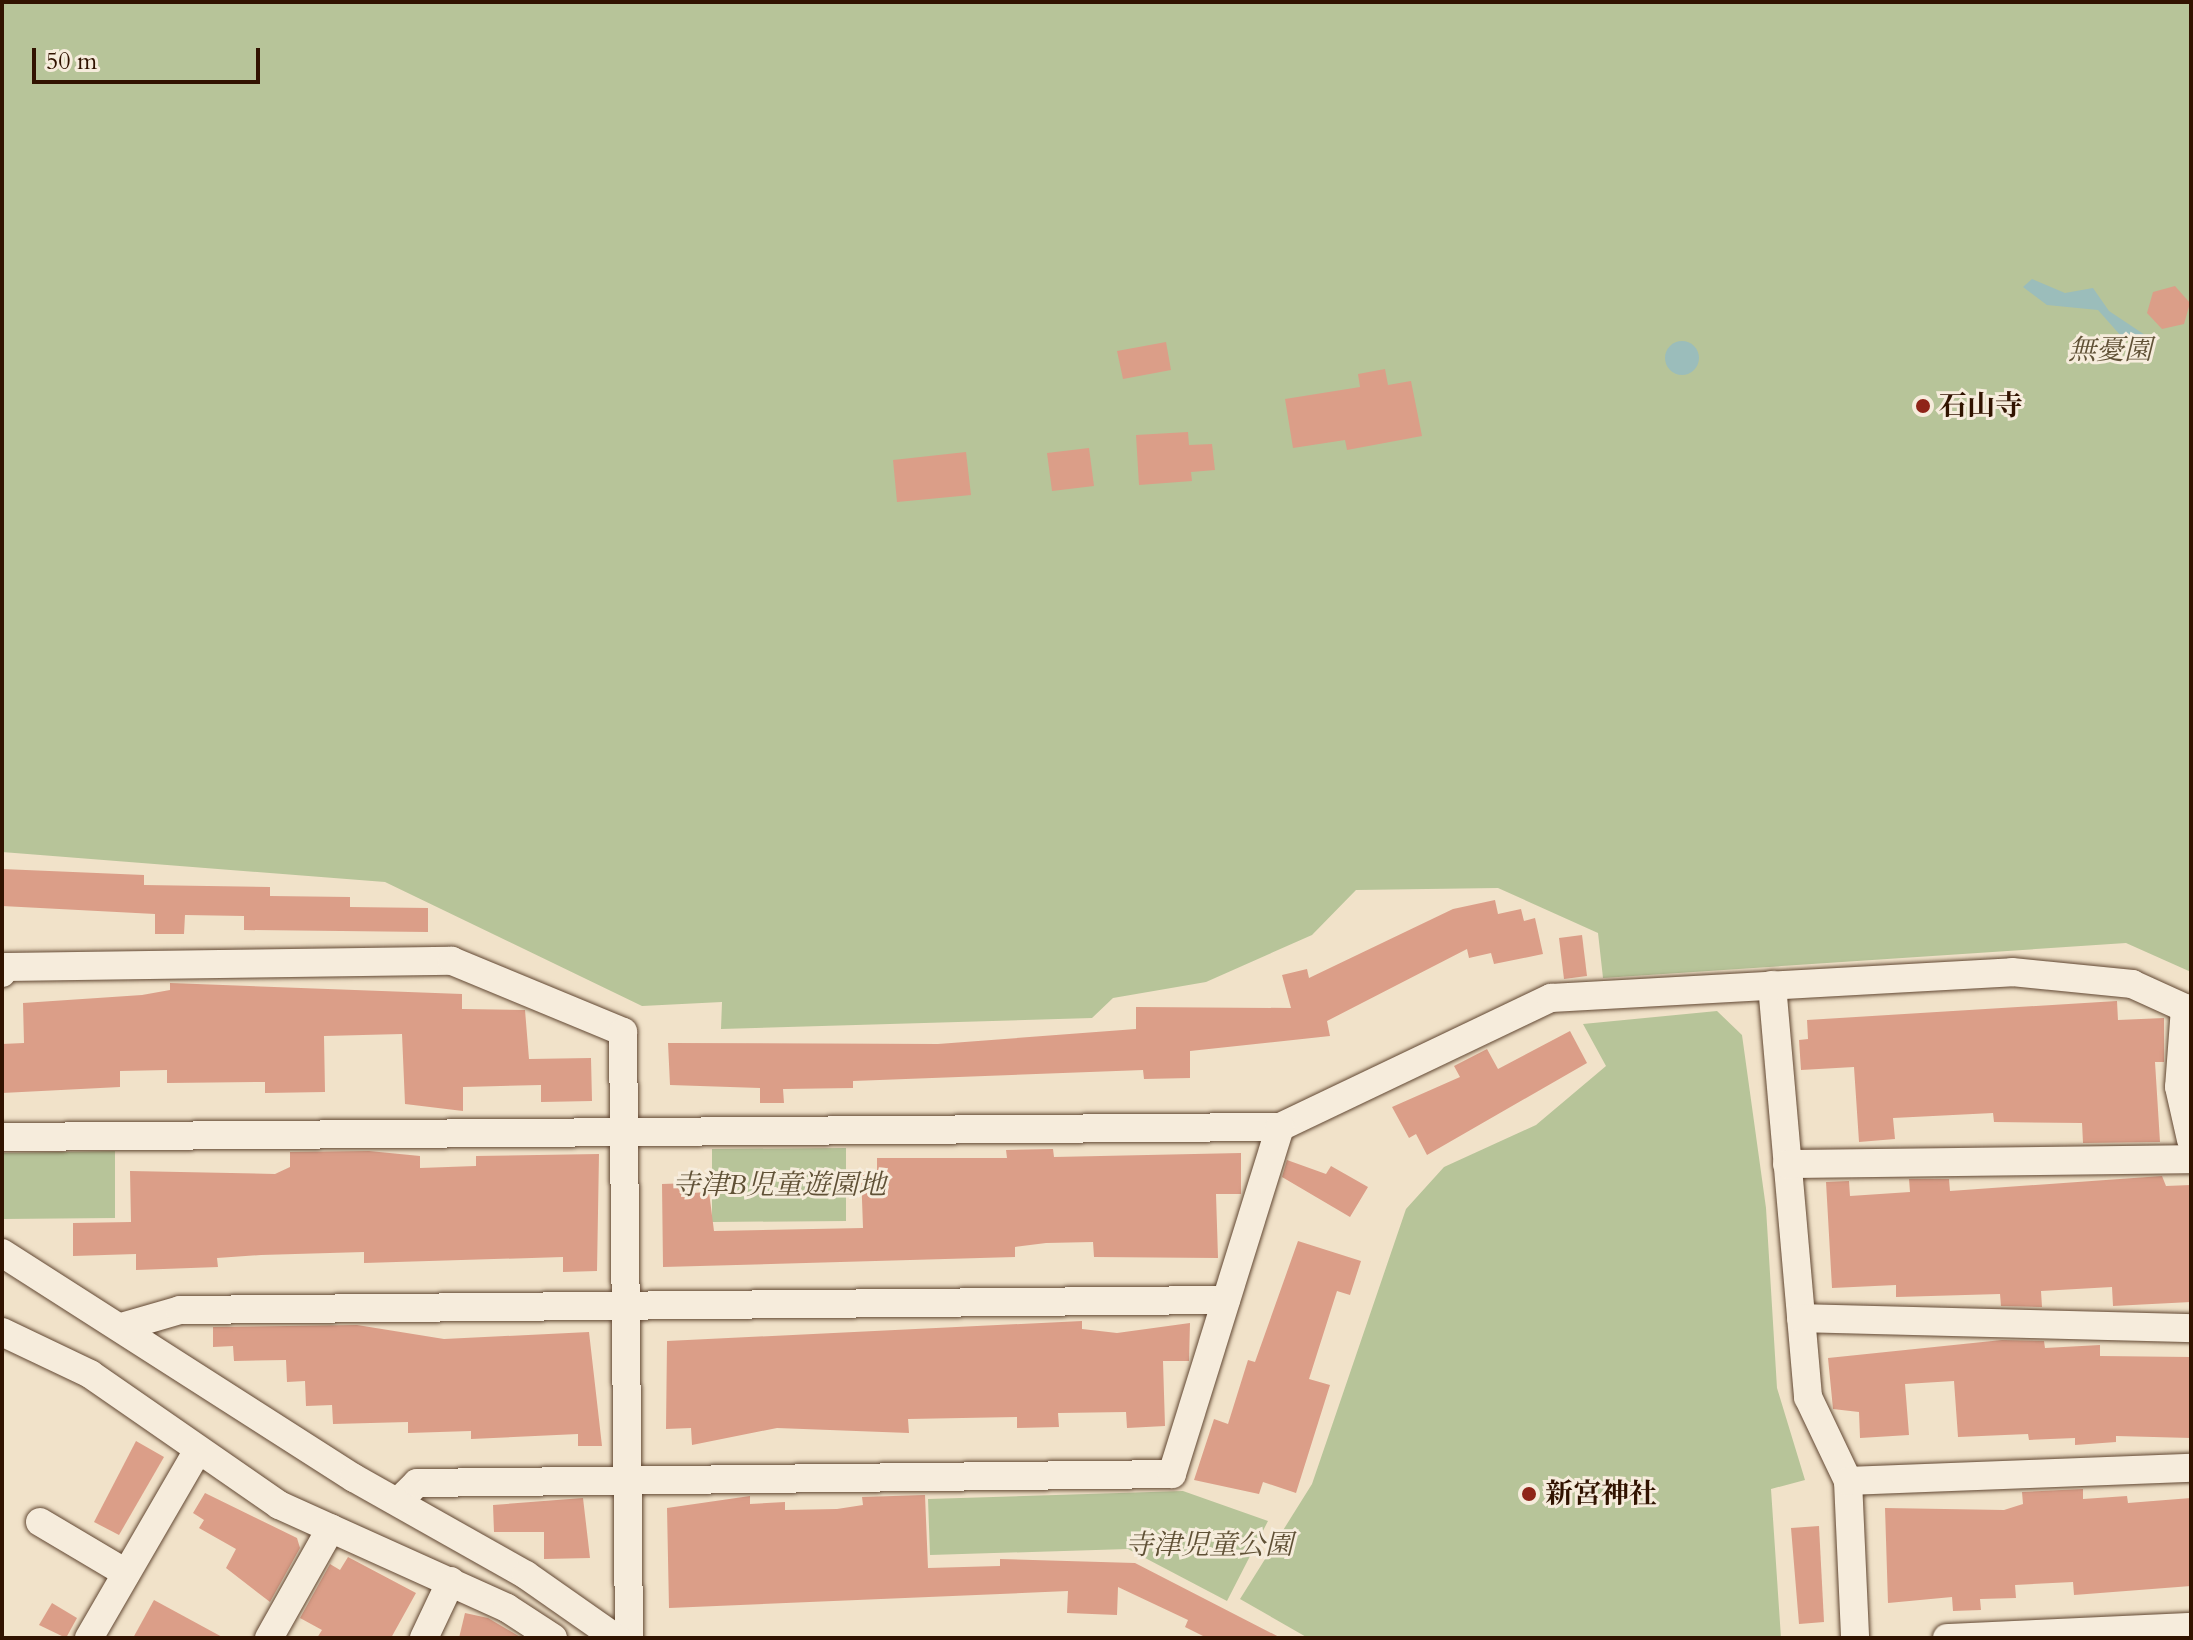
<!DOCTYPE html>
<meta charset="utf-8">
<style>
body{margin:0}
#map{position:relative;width:2193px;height:1640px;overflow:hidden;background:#f1e2c9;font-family:Cardo,"Noto Serif JP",serif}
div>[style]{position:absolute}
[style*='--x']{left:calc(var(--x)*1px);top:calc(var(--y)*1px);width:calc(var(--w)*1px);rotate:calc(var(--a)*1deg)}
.green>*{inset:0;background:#b7c499}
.water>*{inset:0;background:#9bbdbb}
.round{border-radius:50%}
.building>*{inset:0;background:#db9e88}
.roads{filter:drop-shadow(0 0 2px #614732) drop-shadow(0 0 2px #614732)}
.street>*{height:28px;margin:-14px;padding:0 14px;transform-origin:14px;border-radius:14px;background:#f6ecdc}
.dots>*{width:22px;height:22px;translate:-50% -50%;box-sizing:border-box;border:4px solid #f6ecdc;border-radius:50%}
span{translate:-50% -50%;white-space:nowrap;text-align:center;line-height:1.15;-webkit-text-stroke:6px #f6ecdc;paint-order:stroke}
.park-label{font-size:28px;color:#605136;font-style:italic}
.poi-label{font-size:28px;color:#311300;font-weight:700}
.left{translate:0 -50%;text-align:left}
.frame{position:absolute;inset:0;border:4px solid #311300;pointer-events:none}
.scale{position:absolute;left:32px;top:48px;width:228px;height:36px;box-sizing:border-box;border:4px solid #311300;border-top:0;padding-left:10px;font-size:24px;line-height:28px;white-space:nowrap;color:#311300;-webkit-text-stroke:6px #f6ecdc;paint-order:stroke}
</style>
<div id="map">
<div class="green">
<i style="clip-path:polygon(2px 2px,2191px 2px,2191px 972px,2126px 943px,1603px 978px,1598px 933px,1498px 888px,1356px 890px,1312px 935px,1206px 982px,1113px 998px,1092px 1018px,721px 1029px,722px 1002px,642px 1006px,385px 882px,2px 852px)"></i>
<i style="clip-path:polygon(1717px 1011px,1742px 1035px,1766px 1208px,1777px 1388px,1805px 1480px,1771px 1489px,1781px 1638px,1308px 1638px,1240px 1599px,1312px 1484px,1406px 1209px,1444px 1167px,1536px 1125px,1606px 1066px,1583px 1024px)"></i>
<i style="clip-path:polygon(846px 1148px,846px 1221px,712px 1222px,712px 1149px)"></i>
<i style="clip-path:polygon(115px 1151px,115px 1218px,2px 1219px,2px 1153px)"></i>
<i style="clip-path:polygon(1183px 1491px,1268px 1521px,1227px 1601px,1128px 1549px,930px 1555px,928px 1499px)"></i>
</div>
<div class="water">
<i style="clip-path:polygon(2032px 279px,2065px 293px,2093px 288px,2109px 311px,2145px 335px,2146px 345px,2121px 336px,2098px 310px,2047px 305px,2023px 287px)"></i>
<i class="round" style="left:1665px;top:341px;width:34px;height:34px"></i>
</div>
<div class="building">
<i style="clip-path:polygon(2175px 286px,2190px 303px,2184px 324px,2162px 329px,2147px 313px,2153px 292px)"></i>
<i style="clip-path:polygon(1166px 342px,1171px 370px,1123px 379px,1117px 351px)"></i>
<i style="clip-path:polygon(1385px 369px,1388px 385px,1411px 381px,1422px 436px,1347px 450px,1345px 440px,1293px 448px,1285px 399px,1360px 387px,1358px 374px)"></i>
<i style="clip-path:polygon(1188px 432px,1189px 445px,1212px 444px,1215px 470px,1191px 472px,1192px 481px,1139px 485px,1136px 435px)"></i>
<i style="clip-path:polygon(1089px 448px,1094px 486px,1052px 491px,1047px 453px)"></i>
<i style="clip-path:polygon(966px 452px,971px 495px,897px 502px,893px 460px)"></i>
<i style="clip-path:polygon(2px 869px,144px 875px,144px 885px,270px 887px,270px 896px,350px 897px,350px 907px,428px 908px,428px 932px,244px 930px,244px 916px,185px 915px,184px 934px,155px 934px,155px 914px,2px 906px)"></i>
<i style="clip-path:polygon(1495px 900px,1498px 914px,1521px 909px,1524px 921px,1535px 918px,1543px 954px,1494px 964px,1491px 953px,1469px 958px,1467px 949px,1327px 1021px,1330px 1036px,1190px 1051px,1190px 1078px,1144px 1079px,1143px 1070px,853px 1081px,853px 1088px,783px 1089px,784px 1103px,760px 1103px,760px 1088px,670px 1085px,668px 1043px,938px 1044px,1136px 1029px,1136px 1007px,1291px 1008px,1282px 975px,1307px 969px,1309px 978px,1453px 909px)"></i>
<i style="clip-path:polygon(1582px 935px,1587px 976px,1564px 979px,1559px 938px)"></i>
<i style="clip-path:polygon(170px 983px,462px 994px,462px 1009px,525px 1010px,529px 1059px,591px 1058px,592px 1101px,541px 1102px,541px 1085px,463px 1087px,463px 1111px,405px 1104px,402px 1034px,324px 1036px,325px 1092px,265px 1093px,265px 1082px,167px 1083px,167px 1070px,120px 1071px,120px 1087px,2px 1093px,2px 1044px,24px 1043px,23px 1003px,142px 995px,170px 990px)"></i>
<i style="clip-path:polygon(2117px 1001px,2118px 1020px,2164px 1018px,2164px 1062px,2155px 1062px,2160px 1142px,2083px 1143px,2082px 1123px,1994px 1122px,1993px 1113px,1893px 1118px,1895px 1139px,1859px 1142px,1854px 1067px,1801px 1070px,1799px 1040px,1808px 1039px,1807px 1020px)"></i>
<i style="clip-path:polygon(1570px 1031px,1587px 1063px,1427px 1155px,1416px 1134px,1409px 1138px,1392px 1107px,1460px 1077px,1454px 1066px,1487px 1049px,1498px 1069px)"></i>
<i style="clip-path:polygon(1053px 1149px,1054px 1157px,1241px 1153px,1241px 1194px,1216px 1194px,1218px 1258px,1094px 1257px,1093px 1242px,1046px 1243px,1015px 1247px,1015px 1257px,663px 1267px,662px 1184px,691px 1183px,691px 1193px,709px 1192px,714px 1231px,863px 1228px,861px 1171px,877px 1171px,877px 1158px,1007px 1158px,1006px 1150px)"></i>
<i style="clip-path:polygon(369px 1151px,420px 1156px,420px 1168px,476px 1166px,476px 1156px,599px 1154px,597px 1271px,563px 1272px,563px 1257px,364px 1263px,364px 1252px,261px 1255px,217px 1258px,218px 1267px,136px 1270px,136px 1254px,73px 1256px,73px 1223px,131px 1222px,130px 1171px,275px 1174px,290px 1167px,290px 1152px)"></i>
<i style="clip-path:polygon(1287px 1160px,1326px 1174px,1331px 1166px,1368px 1187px,1350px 1217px,1282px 1177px)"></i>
<i style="clip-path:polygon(2162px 1176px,2166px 1186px,2191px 1185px,2191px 1302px,2113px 1306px,2112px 1287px,2041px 1291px,2042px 1307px,2001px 1306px,2000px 1294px,1896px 1297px,1896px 1285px,1832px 1288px,1826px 1182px,1849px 1181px,1850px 1196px,1910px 1192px,1909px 1179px,1949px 1179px,1950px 1191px)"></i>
<i style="clip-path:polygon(1298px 1241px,1361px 1261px,1350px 1295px,1337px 1291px,1309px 1379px,1330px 1385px,1296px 1493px,1263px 1482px,1259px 1494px,1194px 1480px,1214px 1419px,1228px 1424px,1248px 1360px,1255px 1362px)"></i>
<i style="clip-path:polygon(1082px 1321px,1082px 1329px,1117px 1333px,1190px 1323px,1189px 1361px,1163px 1361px,1165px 1426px,1127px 1428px,1126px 1412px,1058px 1413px,1059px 1427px,1017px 1428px,1017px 1417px,908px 1419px,909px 1433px,777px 1428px,692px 1445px,691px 1428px,666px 1429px,667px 1341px)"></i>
<i style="clip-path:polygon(357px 1325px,444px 1339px,589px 1332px,602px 1446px,578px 1446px,578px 1434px,471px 1439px,471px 1431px,408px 1433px,408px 1422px,333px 1424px,332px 1405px,306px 1406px,305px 1381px,287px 1382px,286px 1360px,234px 1361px,233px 1346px,213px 1347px,213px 1327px)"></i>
<i style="clip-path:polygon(2002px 1340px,2044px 1341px,2045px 1348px,2100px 1345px,2100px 1356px,2191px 1357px,2191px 1438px,2116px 1436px,2116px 1442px,2075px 1445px,2075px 1438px,2029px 1440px,2028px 1434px,1958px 1437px,1954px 1381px,1905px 1384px,1909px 1435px,1860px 1438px,1859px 1412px,1833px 1409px,1828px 1358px)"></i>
<i style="clip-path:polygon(136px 1441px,164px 1457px,119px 1535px,94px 1522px)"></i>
<i style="clip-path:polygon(2083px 1489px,2083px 1499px,2127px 1496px,2128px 1503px,2191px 1498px,2191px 1586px,2074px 1595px,2073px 1582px,2015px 1585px,2016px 1598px,1980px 1599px,1981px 1610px,1953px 1611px,1952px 1597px,1888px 1603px,1885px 1508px,2004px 1510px,2023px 1504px,2022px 1492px)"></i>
<i style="clip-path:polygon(205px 1493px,297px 1538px,300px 1548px,270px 1602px,226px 1568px,236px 1549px,199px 1528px,204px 1520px,193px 1513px)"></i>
<i style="clip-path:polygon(925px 1495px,928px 1568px,1000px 1566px,1000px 1559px,1135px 1563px,1281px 1638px,1207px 1638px,1185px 1627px,1188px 1620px,1118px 1587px,1117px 1615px,1067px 1613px,1068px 1591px,669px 1608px,667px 1508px,750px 1496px,750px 1504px,785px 1502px,785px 1510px,837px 1509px,863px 1505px,862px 1497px)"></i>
<i style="clip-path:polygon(583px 1498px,590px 1558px,544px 1559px,544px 1532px,494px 1532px,493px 1505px)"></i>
<i style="clip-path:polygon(1819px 1526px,1824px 1622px,1799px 1624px,1791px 1528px)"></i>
<i style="clip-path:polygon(348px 1557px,416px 1593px,391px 1638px,317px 1638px,322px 1630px,300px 1618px,330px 1564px,340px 1570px)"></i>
<i style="clip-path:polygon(154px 1600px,224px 1638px,133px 1638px)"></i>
<i style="clip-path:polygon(52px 1603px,77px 1618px,66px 1638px,39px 1625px)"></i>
<i style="clip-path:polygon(465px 1613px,488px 1618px,522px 1638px,459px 1638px)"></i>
</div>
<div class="roads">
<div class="street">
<i style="--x:2;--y:973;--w:7;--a:-56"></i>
<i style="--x:6;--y:967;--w:446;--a:-0.8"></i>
<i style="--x:452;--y:961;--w:185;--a:22.5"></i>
<i style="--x:623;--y:1032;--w:606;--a:89.43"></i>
<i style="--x:1772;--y:985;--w:414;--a:85"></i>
<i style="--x:1808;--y:1397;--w:93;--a:64.5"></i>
<i style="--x:1848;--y:1481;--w:157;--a:87.4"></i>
<i style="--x:2;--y:1137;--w:1278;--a:-0.45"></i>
<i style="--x:1280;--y:1127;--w:300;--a:-25.5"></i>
<i style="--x:1551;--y:998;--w:462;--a:-3.2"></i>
<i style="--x:2012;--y:972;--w:121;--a:5.7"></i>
<i style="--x:2132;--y:984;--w:58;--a:24.4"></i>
<i style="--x:2185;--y:1008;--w:79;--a:94.3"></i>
<i style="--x:2179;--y:1087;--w:54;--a:77.2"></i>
<i style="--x:1787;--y:1164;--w:404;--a:-0.7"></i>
<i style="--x:2;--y:1253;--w:418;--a:32.6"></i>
<i style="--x:354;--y:1478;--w:197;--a:29.4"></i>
<i style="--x:526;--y:1575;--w:110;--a:35"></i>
<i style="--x:1801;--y:1318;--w:390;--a:1.5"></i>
<i style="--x:125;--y:1326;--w:57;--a:-16.2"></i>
<i style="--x:180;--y:1310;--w:1046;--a:-0.55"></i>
<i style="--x:2;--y:1332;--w:98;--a:25.5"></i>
<i style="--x:90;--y:1374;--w:230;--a:34.7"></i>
<i style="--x:279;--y:1505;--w:250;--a:24.3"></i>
<i style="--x:507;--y:1608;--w:55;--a:33.1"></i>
<i style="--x:1848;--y:1481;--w:343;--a:-2.2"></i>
<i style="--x:399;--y:1501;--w:25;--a:-45"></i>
<i style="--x:417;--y:1483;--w:755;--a:-0.68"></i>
<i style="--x:1172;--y:1474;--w:363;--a:-72.7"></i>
<i style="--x:40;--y:1522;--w:100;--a:30.7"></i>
<i style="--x:89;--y:1638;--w:215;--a:-59.9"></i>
<i style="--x:269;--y:1638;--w:126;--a:-60.6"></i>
<i style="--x:424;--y:1638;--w:63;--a:-64.7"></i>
<i style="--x:1947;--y:1638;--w:244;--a:-2.6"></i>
</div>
</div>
<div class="dots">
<i style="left:1923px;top:406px;background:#8f2418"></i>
<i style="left:1529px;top:1494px;background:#8f2418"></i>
</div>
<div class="park-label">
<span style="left:2110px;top:350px">無憂園</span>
<span style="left:779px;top:1185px">寺津B児童遊園地</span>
<span style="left:1209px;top:1545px">寺津児童公園</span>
</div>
<div class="poi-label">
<span class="left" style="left:1939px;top:406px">石山寺</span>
<span class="left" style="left:1545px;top:1494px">新宮神社</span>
</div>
<div class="frame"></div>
<div class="scale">50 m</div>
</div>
